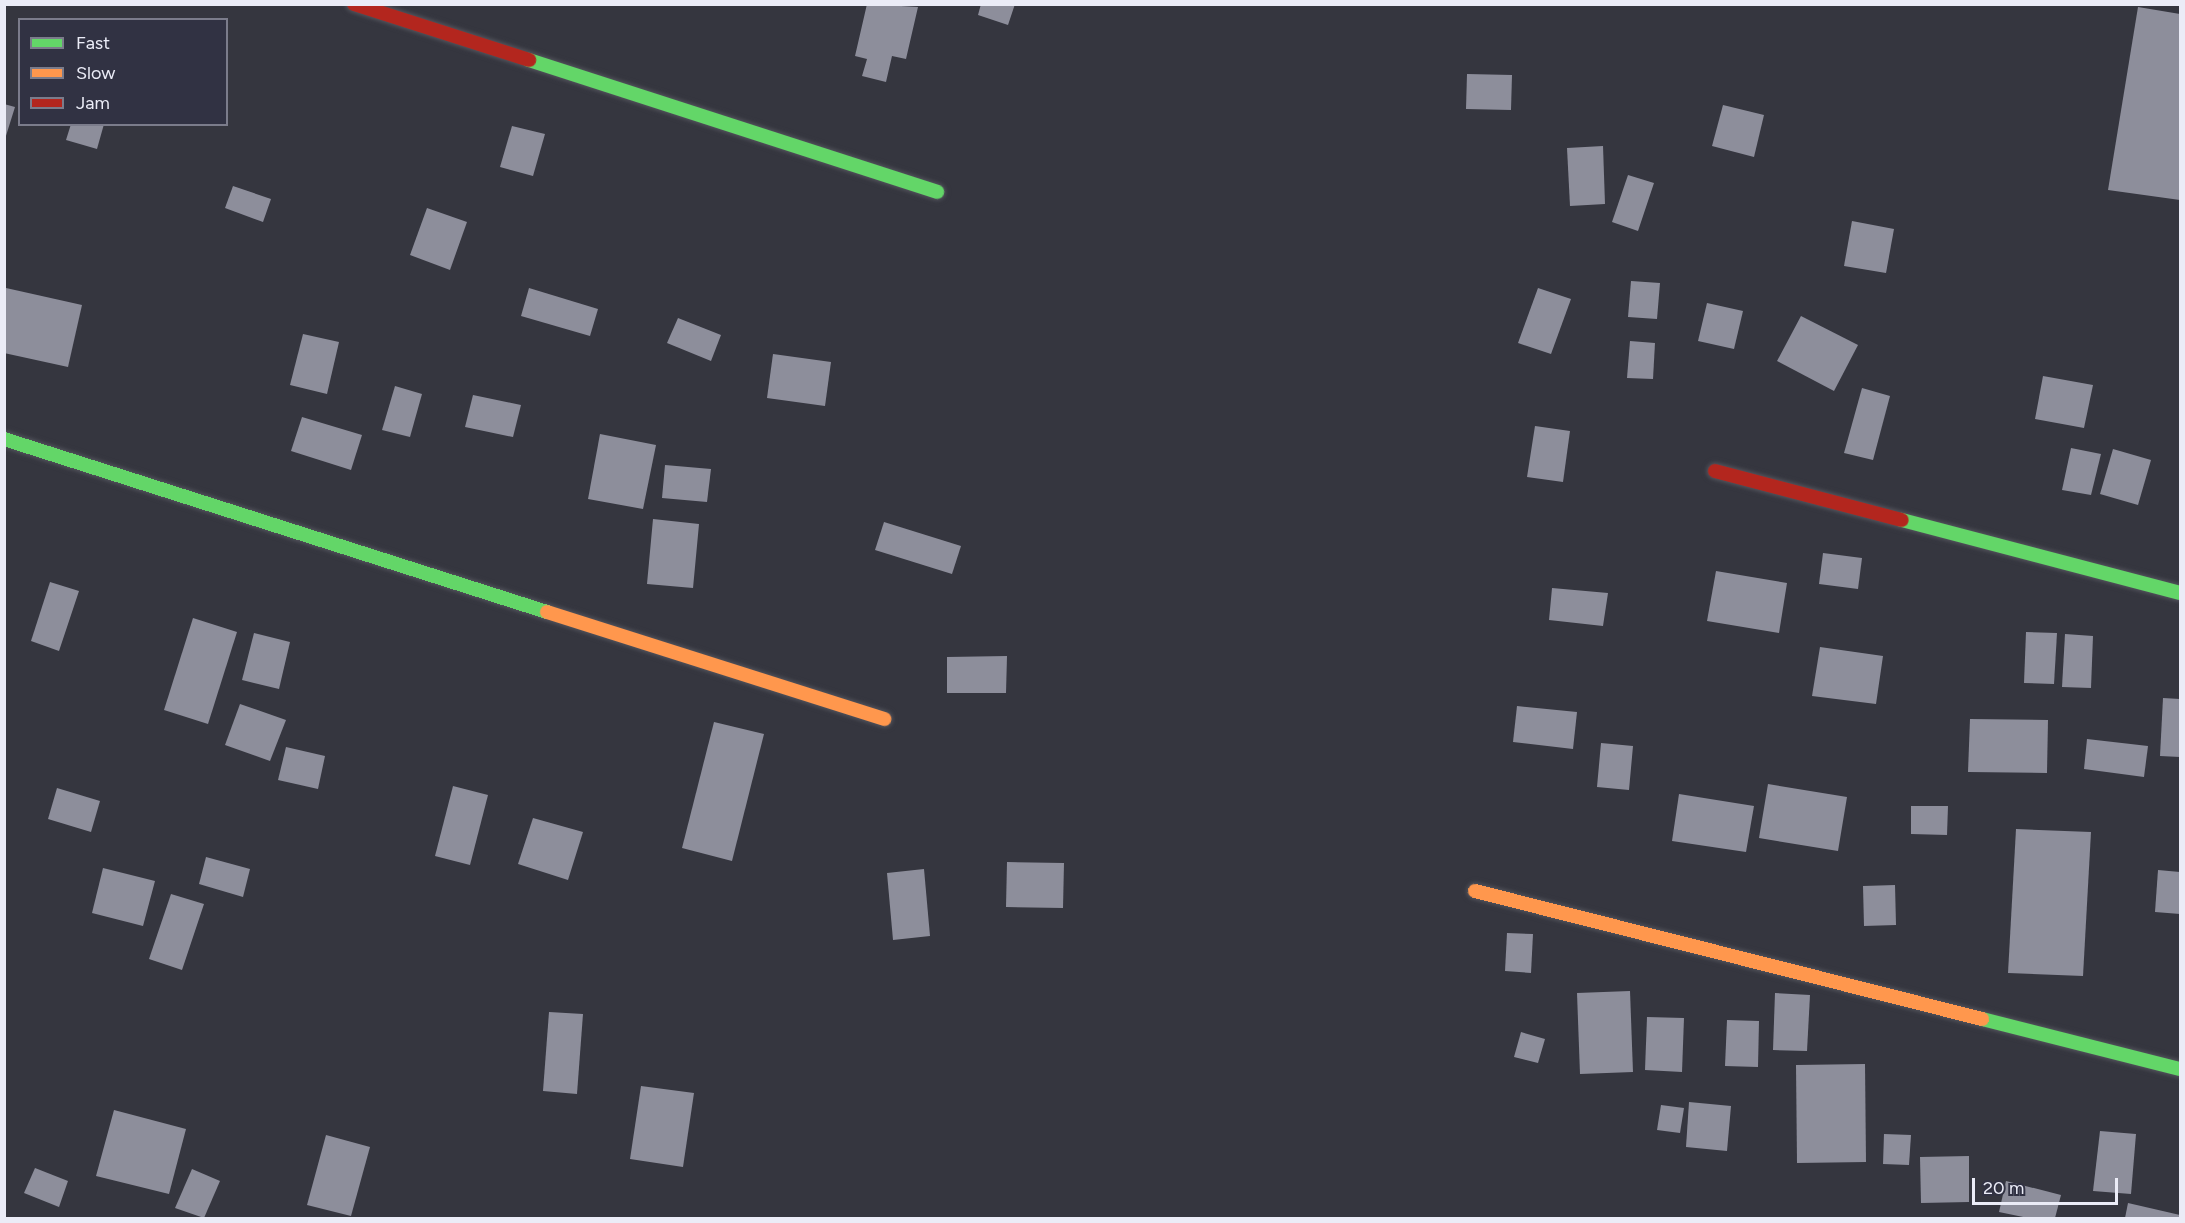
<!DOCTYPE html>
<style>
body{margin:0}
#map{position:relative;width:2185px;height:1223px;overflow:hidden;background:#35363f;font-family:Figtree,sans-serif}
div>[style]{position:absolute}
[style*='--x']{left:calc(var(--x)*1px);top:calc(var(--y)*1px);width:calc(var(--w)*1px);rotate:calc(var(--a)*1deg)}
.building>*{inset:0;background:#8d8e9b}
.roads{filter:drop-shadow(0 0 2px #53545c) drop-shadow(0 0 2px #53545c)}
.fast>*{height:14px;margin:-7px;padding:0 7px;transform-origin:7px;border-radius:7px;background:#63d668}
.slow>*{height:14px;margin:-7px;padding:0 7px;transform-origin:7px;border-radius:7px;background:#ff974d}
.jam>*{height:14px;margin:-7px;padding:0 7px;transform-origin:7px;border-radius:7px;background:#b3261e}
span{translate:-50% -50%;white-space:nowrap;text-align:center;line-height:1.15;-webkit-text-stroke:6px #313243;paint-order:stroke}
.frame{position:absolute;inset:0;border:6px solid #ebecf7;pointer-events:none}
.legend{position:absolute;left:18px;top:18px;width:210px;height:108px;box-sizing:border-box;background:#313243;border:2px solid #7b7c8b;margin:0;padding:8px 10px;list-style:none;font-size:18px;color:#ebecf7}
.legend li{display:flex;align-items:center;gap:12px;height:30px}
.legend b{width:30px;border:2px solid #7b7c8b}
.scale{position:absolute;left:1972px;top:1178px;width:146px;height:27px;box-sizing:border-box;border:3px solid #ebecf7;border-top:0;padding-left:8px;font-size:18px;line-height:21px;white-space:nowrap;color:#ebecf7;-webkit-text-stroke:4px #313243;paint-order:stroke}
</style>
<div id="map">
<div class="building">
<i style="clip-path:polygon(867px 4px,918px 7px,906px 59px,892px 56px,886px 82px,862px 76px,867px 59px,855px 56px)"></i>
<i style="clip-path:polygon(981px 4px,1015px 4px,1008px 25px,978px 15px)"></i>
<i style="clip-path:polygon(2138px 7px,2180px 14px,2180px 200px,2108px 190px)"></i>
<i style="clip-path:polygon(1467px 74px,1512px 75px,1511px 110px,1466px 109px)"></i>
<i style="clip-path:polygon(4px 104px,15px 107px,5px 139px,4px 139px)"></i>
<i style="clip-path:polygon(1723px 105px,1764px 115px,1754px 157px,1712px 146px)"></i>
<i style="clip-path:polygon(71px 124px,104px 124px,97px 149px,66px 140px)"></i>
<i style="clip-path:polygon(512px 126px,545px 134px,533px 176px,500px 167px)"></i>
<i style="clip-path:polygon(1603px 146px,1605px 204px,1570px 206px,1567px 148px)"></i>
<i style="clip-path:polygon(1628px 175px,1654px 183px,1638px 231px,1612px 222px)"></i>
<i style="clip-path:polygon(233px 186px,271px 199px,263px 222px,225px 208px)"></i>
<i style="clip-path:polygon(427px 208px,467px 222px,450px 270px,410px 255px)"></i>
<i style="clip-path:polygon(1852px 221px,1894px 229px,1886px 273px,1844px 266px)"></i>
<i style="clip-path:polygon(1631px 281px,1660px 283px,1657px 319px,1628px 317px)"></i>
<i style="clip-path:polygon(6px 288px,82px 305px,68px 367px,4px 353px)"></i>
<i style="clip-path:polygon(529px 288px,598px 309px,590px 336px,521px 316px)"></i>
<i style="clip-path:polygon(1538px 288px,1571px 299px,1551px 354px,1518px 343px)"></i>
<i style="clip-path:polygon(1707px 303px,1743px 311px,1734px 349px,1698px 341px)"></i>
<i style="clip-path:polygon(1801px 316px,1858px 345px,1834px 391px,1777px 361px)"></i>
<i style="clip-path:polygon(678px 318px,721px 335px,711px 361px,667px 343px)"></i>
<i style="clip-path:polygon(303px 334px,339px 342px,327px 394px,290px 385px)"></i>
<i style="clip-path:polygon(1630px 341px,1655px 343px,1653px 379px,1627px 378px)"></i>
<i style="clip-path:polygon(773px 354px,831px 362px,825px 406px,767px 398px)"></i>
<i style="clip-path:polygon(2043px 376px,2093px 385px,2084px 428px,2035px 419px)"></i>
<i style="clip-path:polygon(395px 386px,422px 394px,410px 437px,382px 430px)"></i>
<i style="clip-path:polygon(1862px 388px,1890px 396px,1873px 460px,1844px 453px)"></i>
<i style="clip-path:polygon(473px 395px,521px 405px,513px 437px,465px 427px)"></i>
<i style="clip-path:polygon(302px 417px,362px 435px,351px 470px,291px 451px)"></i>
<i style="clip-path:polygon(1535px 426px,1570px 431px,1563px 482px,1527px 477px)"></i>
<i style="clip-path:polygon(600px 434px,656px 445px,643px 509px,588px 499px)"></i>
<i style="clip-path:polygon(2071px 448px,2101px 454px,2091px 495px,2062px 490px)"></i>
<i style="clip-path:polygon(2113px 449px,2151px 460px,2138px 505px,2100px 494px)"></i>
<i style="clip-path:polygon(665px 465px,711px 469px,707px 502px,662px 498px)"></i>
<i style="clip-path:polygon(653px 519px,699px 524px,693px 588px,647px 584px)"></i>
<i style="clip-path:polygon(884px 522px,961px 546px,952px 574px,875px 550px)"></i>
<i style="clip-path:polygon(1823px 553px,1862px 558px,1858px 589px,1819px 584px)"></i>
<i style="clip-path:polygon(1716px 571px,1787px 583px,1779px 633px,1707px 621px)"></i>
<i style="clip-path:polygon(50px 582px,79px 591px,59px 651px,31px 641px)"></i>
<i style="clip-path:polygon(1552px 588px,1608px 593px,1603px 626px,1549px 620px)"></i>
<i style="clip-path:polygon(193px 618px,237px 632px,208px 724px,164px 710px)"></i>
<i style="clip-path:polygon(2026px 632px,2057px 633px,2054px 684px,2024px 683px)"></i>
<i style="clip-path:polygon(254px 633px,290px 642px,279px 689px,242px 680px)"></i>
<i style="clip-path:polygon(2065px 634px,2093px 636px,2091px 688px,2062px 687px)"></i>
<i style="clip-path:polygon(1820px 647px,1883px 656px,1876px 704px,1812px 696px)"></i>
<i style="clip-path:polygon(1007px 656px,1006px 693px,947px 693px,947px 657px)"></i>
<i style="clip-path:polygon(2163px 698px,2180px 699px,2180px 757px,2160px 756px)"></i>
<i style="clip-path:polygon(240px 704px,286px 720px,270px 761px,225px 745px)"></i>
<i style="clip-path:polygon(1517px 706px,1577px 712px,1573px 749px,1513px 742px)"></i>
<i style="clip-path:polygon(1970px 719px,2048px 720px,2047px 773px,1968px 772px)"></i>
<i style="clip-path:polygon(714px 722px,764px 734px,732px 861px,682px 848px)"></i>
<i style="clip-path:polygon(2087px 739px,2148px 746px,2144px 777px,2084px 769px)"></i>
<i style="clip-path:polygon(1601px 743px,1633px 746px,1629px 790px,1597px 787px)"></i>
<i style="clip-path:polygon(286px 747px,325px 756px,318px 789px,278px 780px)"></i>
<i style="clip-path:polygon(1768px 784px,1847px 797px,1838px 851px,1759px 838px)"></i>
<i style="clip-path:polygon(453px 786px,488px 795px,470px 865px,435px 856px)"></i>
<i style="clip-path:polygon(57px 788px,100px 801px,91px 832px,48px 819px)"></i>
<i style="clip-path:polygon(1679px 794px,1754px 806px,1746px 852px,1672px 841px)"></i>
<i style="clip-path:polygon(1911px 806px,1948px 806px,1947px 835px,1911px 834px)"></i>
<i style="clip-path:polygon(533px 818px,583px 832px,568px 880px,518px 864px)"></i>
<i style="clip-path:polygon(2016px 829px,2091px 832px,2083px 976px,2008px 973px)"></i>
<i style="clip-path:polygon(206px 857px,250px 869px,243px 897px,199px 884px)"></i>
<i style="clip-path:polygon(1007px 862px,1064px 863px,1063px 908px,1006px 907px)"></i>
<i style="clip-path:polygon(103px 868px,155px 881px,143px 926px,92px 913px)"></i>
<i style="clip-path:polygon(924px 869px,930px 936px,893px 940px,887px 873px)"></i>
<i style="clip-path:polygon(2158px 870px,2180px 872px,2180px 914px,2155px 912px)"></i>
<i style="clip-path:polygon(1895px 885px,1896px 925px,1864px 926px,1863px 886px)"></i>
<i style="clip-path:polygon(171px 894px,204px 904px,182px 970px,149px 959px)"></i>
<i style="clip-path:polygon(1507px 933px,1533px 934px,1531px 973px,1505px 971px)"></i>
<i style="clip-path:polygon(1630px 991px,1633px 1072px,1580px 1074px,1577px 993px)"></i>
<i style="clip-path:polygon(1775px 993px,1810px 995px,1807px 1051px,1773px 1050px)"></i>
<i style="clip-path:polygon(549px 1012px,583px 1014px,577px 1094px,543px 1091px)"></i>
<i style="clip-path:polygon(1647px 1017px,1684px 1018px,1682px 1072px,1645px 1070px)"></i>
<i style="clip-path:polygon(1727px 1020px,1759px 1021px,1758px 1067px,1725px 1066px)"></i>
<i style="clip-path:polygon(1521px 1032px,1545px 1039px,1538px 1063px,1514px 1057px)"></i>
<i style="clip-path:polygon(1865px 1064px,1866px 1162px,1797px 1163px,1796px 1065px)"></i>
<i style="clip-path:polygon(641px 1086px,694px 1093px,683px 1167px,630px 1159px)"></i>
<i style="clip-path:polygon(1689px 1102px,1731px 1106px,1727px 1151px,1686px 1147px)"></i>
<i style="clip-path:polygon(1661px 1105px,1684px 1108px,1680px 1133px,1657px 1130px)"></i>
<i style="clip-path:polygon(114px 1110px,186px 1129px,169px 1194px,96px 1176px)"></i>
<i style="clip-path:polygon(2100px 1131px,2136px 1134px,2131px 1194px,2093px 1191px)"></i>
<i style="clip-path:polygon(1884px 1134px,1911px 1135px,1909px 1165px,1883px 1164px)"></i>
<i style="clip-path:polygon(326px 1135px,370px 1147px,351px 1216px,307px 1205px)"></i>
<i style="clip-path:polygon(1969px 1156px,1969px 1202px,1921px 1203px,1920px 1157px)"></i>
<i style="clip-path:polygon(35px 1168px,68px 1181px,59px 1207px,24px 1193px)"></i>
<i style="clip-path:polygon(192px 1169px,220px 1181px,204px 1218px,175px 1208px)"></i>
<i style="clip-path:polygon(2006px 1181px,2061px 1195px,2055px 1218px,2028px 1218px,1999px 1212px)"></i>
<i style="clip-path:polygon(2128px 1203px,2180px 1215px,2180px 1218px,2125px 1218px)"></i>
</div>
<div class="roads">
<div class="fast">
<i style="--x:529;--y:60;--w:429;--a:17.9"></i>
<i style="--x:4;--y:439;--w:570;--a:17.67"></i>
<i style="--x:1902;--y:520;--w:287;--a:14.7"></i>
<i style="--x:1982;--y:1019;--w:204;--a:14.2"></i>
</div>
<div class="slow">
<i style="--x:547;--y:612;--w:354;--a:17.6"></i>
<i style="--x:1475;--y:891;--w:523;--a:14.17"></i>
</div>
<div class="jam">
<i style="--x:354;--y:4;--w:184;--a:17.7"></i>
<i style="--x:1715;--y:471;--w:193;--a:14.7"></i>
</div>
</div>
<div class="frame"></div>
<ul class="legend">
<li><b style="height:8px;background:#63d668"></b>Fast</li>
<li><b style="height:8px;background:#ff974d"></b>Slow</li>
<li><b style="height:8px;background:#b3261e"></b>Jam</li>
</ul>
<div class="scale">20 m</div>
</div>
